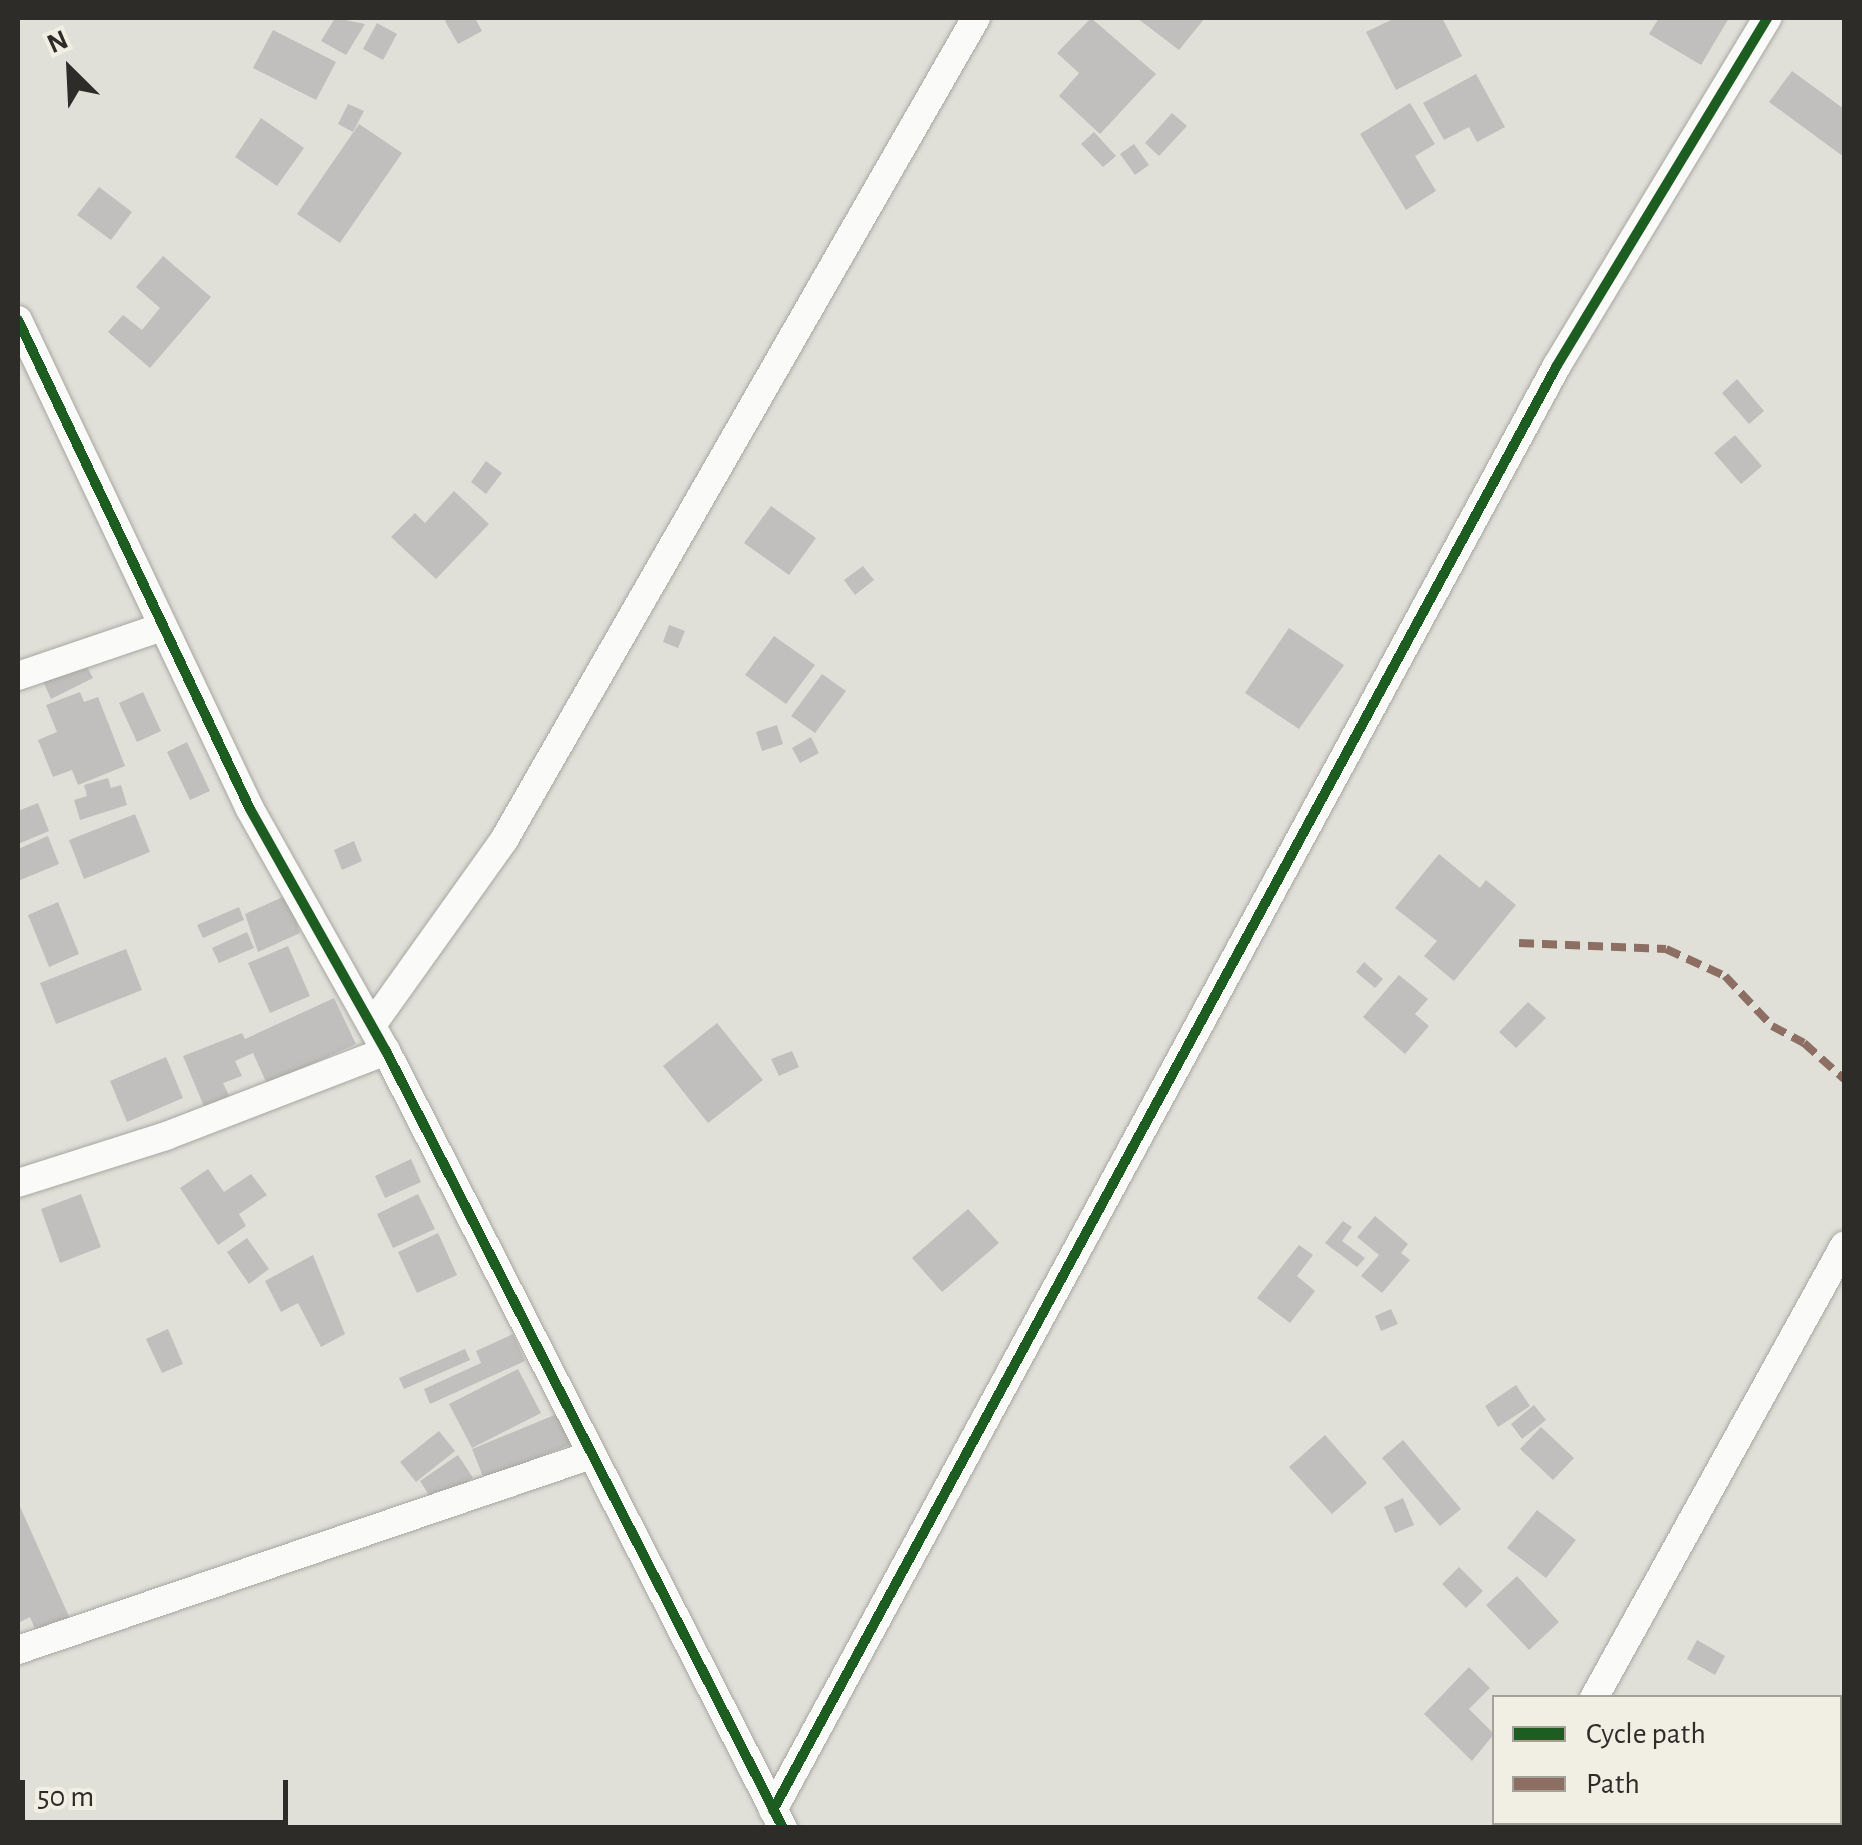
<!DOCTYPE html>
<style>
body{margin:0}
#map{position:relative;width:1862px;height:1845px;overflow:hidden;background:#e0dfd8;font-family:"Alegreya Sans",sans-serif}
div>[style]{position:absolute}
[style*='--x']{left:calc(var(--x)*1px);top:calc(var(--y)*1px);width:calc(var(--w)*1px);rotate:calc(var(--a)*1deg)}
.building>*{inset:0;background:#c1bfbd}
.roads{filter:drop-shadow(0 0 2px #a7a7a2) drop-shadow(0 0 2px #a7a7a2)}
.street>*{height:28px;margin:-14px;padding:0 14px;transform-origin:14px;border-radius:14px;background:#fafaf9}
.quiet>*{height:8px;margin-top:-4px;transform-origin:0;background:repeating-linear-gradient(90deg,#8d6e63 0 15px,transparent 0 23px)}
.cycleway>*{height:10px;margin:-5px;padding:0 5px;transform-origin:5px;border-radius:5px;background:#1b5e20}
span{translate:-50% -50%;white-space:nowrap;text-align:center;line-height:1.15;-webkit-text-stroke:8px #f1efe3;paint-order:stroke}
.frame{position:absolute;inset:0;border:20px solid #2d2c28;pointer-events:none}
.legend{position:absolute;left:1492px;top:1695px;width:350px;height:130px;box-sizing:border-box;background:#f1efe3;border:2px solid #a3a198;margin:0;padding:12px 18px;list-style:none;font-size:30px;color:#2d2c28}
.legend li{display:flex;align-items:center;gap:20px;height:50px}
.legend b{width:50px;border:2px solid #a3a198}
.north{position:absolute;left:20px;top:20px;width:100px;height:100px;-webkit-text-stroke:8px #f1efe3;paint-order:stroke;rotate:336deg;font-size:28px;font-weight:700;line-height:40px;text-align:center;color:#2d2c28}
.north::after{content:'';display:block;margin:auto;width:35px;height:45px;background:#2d2c28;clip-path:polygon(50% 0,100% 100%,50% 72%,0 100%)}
.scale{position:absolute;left:20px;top:1780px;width:268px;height:45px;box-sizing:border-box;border:5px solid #2d2c28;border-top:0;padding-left:12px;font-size:30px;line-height:35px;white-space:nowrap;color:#2d2c28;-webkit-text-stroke:8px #f1efe3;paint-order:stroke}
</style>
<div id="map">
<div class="building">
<i style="clip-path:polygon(335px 18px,365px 24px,346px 55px,321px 41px)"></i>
<i style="clip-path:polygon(450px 18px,475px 18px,482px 31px,458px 44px,445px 21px)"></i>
<i style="clip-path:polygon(1091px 18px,1156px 74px,1100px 134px,1059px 96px,1079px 73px,1057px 53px)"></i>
<i style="clip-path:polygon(1137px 18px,1205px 18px,1179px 50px)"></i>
<i style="clip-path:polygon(1395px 18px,1442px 18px,1462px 56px,1396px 90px,1366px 32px)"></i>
<i style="clip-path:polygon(1659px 18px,1729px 18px,1701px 65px,1649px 34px)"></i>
<i style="clip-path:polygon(377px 23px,397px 34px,383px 60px,363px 49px)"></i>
<i style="clip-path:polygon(273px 30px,336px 62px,316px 100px,253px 68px)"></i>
<i style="clip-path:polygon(1792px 71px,1844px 109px,1844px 157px,1769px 102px)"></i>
<i style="clip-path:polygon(1476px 74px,1505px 127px,1477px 142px,1469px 127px,1444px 140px,1423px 103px)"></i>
<i style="clip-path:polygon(1410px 103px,1435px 144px,1415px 156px,1436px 191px,1406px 210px,1360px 134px)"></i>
<i style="clip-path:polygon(348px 104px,364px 111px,353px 132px,338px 124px)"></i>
<i style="clip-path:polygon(1172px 113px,1187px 126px,1159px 156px,1145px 143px)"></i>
<i style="clip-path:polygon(261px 118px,304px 148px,277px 186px,235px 157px)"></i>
<i style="clip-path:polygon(359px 124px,402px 153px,340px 243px,297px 214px)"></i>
<i style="clip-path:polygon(1094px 132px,1116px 156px,1103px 167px,1081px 144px)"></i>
<i style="clip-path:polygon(1134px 144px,1149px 165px,1135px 175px,1120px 154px)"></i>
<i style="clip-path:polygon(99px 187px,132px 212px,111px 240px,77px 215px)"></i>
<i style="clip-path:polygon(163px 256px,211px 297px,150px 368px,108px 332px,123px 315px,142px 330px,160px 308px,136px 287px)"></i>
<i style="clip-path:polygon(1737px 379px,1764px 411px,1749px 424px,1722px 393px)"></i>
<i style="clip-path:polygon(1735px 435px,1762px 466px,1741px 484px,1714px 453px)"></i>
<i style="clip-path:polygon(486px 461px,502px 473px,486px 494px,471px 482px)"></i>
<i style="clip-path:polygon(454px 491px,489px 524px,436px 579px,391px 537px,415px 513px,425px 523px)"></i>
<i style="clip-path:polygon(771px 506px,816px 538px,789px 575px,744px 543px)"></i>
<i style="clip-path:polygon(863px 566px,874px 580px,855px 595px,844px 580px)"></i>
<i style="clip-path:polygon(669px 625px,685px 631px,678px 648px,663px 642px)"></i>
<i style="clip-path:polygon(1289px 628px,1344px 665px,1299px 729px,1245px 693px)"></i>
<i style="clip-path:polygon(774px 636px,815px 665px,786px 704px,745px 675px)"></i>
<i style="clip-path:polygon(82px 657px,93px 678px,51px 699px,41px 677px)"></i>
<i style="clip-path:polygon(822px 674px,846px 691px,815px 733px,791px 716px)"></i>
<i style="clip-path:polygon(80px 692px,84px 702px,98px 697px,125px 766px,78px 785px,72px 770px,53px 777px,38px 740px,57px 732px,46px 705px)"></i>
<i style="clip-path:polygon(143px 692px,161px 731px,137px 742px,119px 703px)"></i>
<i style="clip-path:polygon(777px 725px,783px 744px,762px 751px,756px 732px)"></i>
<i style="clip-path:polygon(811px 737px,819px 753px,800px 763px,792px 748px)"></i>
<i style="clip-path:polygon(187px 742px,210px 791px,190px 800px,167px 752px)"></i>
<i style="clip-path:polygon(108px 778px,111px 788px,121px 785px,127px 805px,80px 820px,74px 800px,87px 796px,84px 785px)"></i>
<i style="clip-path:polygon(38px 803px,49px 831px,18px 844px,18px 811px)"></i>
<i style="clip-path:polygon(135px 814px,150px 852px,84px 879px,69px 840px)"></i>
<i style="clip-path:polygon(48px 836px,59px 864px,18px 881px,18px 849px)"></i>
<i style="clip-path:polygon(354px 841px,362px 861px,342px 870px,334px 850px)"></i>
<i style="clip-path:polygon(1439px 854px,1480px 888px,1486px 880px,1516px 905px,1454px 981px,1424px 956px,1437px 941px,1395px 908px)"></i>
<i style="clip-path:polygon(287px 895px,300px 933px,258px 952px,245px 914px)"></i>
<i style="clip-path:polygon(58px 902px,79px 954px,49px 967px,28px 915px)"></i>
<i style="clip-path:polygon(239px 907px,244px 920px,203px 938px,197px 925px)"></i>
<i style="clip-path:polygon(247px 932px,254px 948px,219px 963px,212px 948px)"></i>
<i style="clip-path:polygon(288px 946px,310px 996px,270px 1013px,248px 963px)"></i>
<i style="clip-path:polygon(126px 949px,142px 990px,56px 1024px,40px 983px)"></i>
<i style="clip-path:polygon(1364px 962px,1383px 979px,1375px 988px,1356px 972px)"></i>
<i style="clip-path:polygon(1399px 975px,1428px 999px,1415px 1014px,1429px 1026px,1405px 1054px,1363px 1017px)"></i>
<i style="clip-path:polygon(334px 998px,356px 1044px,267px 1084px,253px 1053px,235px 1061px,242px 1076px,223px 1083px,230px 1098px,205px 1109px,183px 1056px,242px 1033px,245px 1039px)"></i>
<i style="clip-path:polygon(1528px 1002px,1546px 1018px,1516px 1048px,1499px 1032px)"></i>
<i style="clip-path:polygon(717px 1023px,763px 1080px,708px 1123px,663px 1066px)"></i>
<i style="clip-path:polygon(792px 1051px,799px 1067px,779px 1076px,771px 1059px)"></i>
<i style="clip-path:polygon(166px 1057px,183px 1098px,127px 1122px,110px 1081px)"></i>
<i style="clip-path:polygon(411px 1159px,421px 1182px,385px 1198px,375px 1176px)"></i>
<i style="clip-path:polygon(208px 1169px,224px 1192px,251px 1174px,267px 1195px,239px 1214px,246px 1226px,218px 1245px,180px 1188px)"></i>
<i style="clip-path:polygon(81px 1194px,101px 1247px,60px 1263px,41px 1209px)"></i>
<i style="clip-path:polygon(418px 1194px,435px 1229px,393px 1248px,377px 1214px)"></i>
<i style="clip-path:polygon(968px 1209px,999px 1243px,942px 1292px,912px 1258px)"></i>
<i style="clip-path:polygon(1375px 1216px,1408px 1244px,1401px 1253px,1410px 1260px,1382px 1293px,1361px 1276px,1379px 1255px,1357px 1237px)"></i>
<i style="clip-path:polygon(1343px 1221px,1352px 1227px,1342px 1241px,1365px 1258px,1357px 1267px,1325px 1243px)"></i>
<i style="clip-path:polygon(438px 1233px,457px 1275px,417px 1293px,398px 1252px)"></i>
<i style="clip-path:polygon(247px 1238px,269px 1269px,249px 1284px,227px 1252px)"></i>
<i style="clip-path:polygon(1299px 1245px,1313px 1255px,1297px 1276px,1315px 1291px,1290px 1323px,1257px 1298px)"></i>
<i style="clip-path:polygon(313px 1255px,345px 1334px,321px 1347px,298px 1303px,281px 1312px,265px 1281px)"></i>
<i style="clip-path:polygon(1391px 1309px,1398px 1324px,1381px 1331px,1375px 1316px)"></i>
<i style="clip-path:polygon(168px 1329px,183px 1364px,162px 1373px,146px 1339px)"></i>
<i style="clip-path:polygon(513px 1334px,525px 1361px,430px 1404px,424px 1389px,481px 1363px,476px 1351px)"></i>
<i style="clip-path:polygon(465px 1349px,470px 1360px,404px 1389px,399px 1378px)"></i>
<i style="clip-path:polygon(518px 1369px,541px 1413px,472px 1448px,449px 1404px)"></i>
<i style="clip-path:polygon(1516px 1385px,1530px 1406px,1498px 1427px,1485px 1406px)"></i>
<i style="clip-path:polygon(1534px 1405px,1546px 1420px,1522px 1439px,1511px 1424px)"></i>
<i style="clip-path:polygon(569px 1409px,582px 1440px,484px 1479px,472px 1449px)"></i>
<i style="clip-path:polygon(1541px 1427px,1574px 1458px,1553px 1480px,1520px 1449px)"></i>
<i style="clip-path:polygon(439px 1431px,455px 1451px,416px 1482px,400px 1462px)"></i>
<i style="clip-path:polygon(1325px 1435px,1367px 1483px,1332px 1514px,1289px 1467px)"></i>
<i style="clip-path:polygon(1403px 1440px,1461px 1509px,1440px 1526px,1382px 1458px)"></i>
<i style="clip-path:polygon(458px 1455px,473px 1478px,434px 1503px,420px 1481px)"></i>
<i style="clip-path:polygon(1403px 1498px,1414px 1525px,1395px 1533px,1384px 1507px)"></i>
<i style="clip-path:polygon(18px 1502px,71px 1621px,38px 1636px,30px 1617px,18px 1623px)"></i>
<i style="clip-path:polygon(1537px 1510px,1576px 1540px,1546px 1578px,1507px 1548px)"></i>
<i style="clip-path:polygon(1459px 1567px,1483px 1591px,1466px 1608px,1442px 1584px)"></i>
<i style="clip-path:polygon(1517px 1576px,1559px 1622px,1529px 1650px,1486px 1605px)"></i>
<i style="clip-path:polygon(1697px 1640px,1725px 1656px,1715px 1675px,1687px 1659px)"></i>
<i style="clip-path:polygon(1469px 1667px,1490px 1688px,1469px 1709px,1494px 1734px,1472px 1761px,1424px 1714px)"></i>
</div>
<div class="roads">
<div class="street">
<i style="--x:18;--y:320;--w:541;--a:64.62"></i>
<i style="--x:250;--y:809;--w:278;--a:60.7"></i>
<i style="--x:386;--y:1051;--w:873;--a:62.94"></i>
<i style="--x:18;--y:676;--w:149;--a:-18.8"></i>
<i style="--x:372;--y:1025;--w:227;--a:-54.5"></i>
<i style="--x:504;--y:840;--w:948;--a:-60.14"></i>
<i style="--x:18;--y:1183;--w:155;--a:-17.6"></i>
<i style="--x:166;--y:1136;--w:236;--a:-21.1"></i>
<i style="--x:18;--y:1650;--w:605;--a:-18.79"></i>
<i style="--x:1594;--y:1698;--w:517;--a:-61.05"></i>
<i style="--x:773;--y:1810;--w:1642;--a:-61.51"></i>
<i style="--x:1556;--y:367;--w:408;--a:-58.8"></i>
<i style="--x:1521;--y:1828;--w:7;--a:-63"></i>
</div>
</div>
<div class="quiet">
<i style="--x:1519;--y:943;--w:147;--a:2.3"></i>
<i style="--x:1666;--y:949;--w:65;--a:24.6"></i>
<i style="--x:1725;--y:976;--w:69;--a:46.8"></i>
<i style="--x:1772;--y:1026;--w:36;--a:28"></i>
<i style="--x:1804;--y:1043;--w:54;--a:42"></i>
</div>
<div class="cycleway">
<i style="--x:18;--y:320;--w:541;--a:64.62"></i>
<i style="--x:250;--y:809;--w:278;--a:60.7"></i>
<i style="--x:386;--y:1051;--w:873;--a:62.94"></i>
<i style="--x:773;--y:1810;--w:1642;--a:-61.51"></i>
<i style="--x:1556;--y:367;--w:408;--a:-58.8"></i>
</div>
<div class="frame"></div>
<ul class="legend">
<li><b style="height:12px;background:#1b5e20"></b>Cycle path</li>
<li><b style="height:12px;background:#8d6e63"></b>Path</li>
</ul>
<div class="north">N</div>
<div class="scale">50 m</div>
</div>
